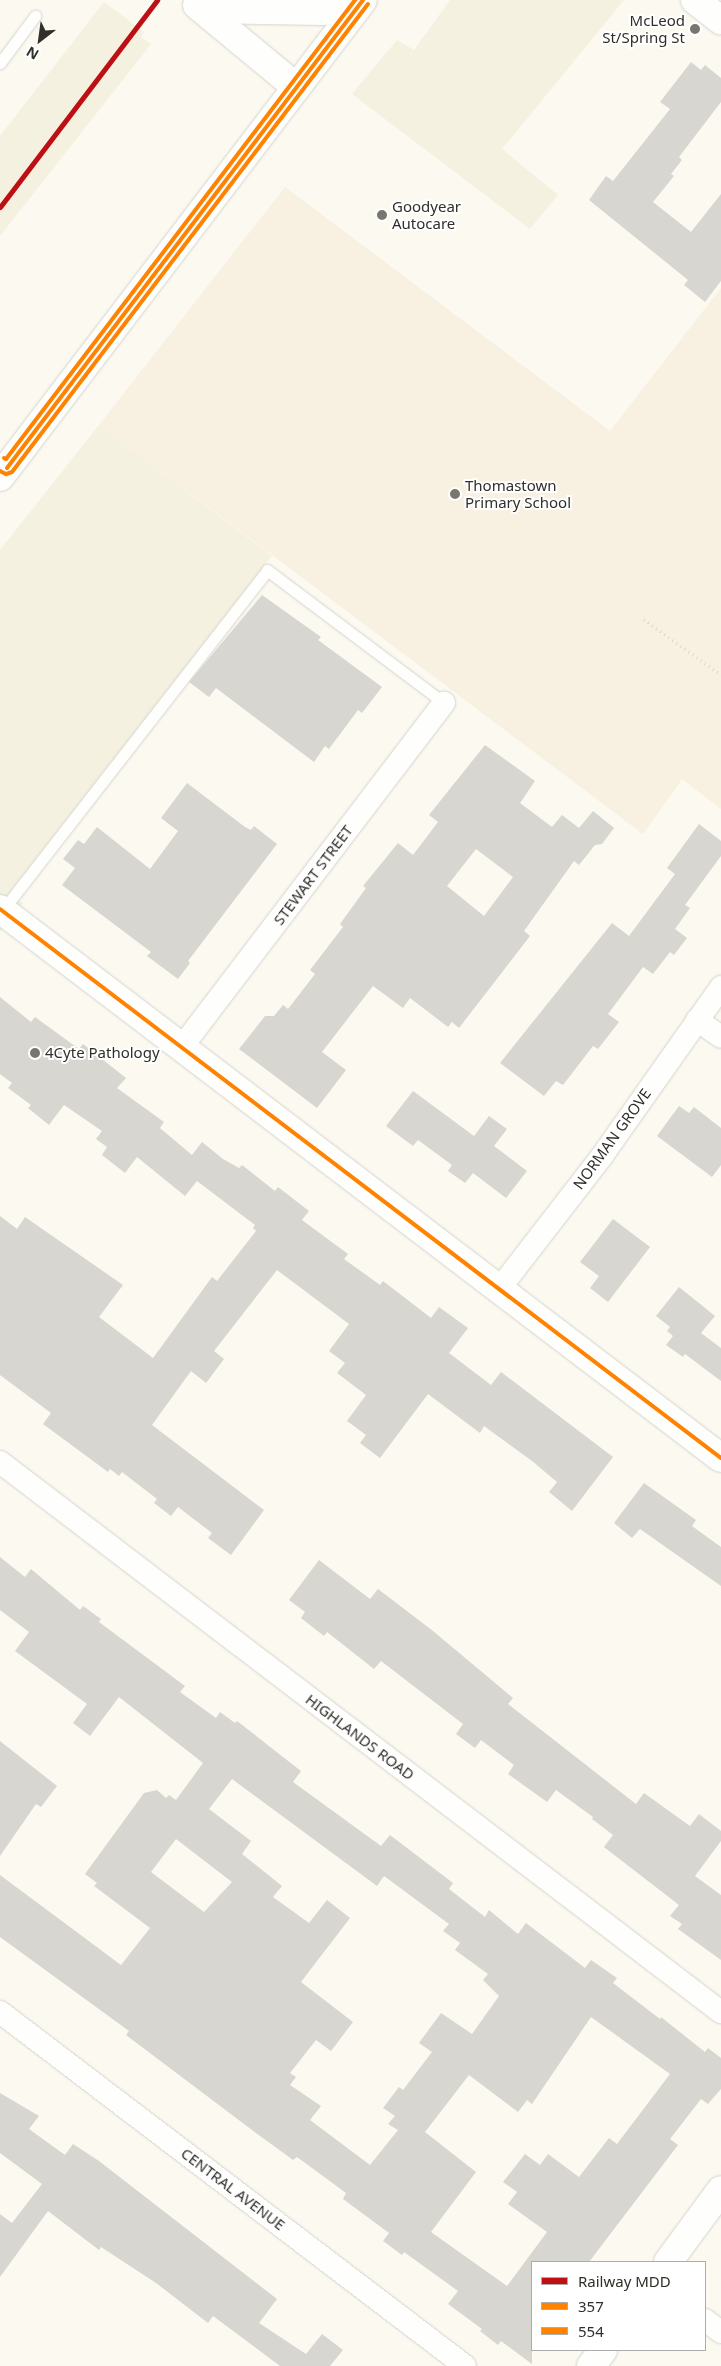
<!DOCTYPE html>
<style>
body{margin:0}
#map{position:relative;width:721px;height:2366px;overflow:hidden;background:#fbf9f0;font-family:"Noto Sans",sans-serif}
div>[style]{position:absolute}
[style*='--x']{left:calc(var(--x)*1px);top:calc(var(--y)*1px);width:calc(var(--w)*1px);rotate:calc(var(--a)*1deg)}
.built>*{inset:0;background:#f5f1e0}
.education>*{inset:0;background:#f8f0e0}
.building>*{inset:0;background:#d8d6d0}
.path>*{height:3px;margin-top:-1.5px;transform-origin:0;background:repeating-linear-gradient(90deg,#d8d8d6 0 1px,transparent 0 5px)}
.roads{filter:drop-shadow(0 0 1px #d5d4cd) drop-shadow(0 0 1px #d5d4cd)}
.lane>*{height:11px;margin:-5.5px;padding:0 5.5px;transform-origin:5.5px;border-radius:5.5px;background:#fefefd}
.street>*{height:22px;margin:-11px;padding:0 11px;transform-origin:11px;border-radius:11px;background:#fefefd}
.secondary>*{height:28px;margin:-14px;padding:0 14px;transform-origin:14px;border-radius:14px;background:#fefefd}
.primary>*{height:28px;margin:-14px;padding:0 14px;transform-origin:14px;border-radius:14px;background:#fefefd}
.bus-1>*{height:4px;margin:-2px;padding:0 2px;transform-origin:2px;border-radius:2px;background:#ff8200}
.bus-2>*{height:4px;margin:-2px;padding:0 2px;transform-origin:2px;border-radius:2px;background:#ff8200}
.bus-3>*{height:4px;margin:-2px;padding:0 2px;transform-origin:2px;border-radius:2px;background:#ff8200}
.rail-1>*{height:5px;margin:-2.5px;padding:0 2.5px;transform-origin:2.5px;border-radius:2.5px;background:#be1014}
.dots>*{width:14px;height:14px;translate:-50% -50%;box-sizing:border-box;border:2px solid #fff;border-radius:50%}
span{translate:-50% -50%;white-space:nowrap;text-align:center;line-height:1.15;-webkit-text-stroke:4px #fff;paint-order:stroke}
.poi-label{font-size:15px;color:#302f29}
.right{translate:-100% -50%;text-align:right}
.left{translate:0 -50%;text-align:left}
.street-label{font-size:15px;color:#302f29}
.legend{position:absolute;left:531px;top:2261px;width:175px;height:90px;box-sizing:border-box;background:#fff;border:1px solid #acaca9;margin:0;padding:6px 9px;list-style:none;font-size:15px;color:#302f29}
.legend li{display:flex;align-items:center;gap:10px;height:25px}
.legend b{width:25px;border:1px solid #acaca9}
.north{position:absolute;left:15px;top:15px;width:50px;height:50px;-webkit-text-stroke:4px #fff;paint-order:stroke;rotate:210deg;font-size:14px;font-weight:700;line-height:20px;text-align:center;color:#302f29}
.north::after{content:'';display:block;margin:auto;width:18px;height:22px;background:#302f29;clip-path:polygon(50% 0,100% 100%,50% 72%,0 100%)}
</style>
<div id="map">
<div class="built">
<i style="clip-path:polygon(450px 0,624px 0,502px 149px,558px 195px,530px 229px,352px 94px,397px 40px,414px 50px)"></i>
<i style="clip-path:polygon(104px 2px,144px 32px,141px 37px,151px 44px,0 236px,0 136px)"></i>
<i style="clip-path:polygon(99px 425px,272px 556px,10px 892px,23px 903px,0 932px,0 550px)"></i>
</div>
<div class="education">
<i style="clip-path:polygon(285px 187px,610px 431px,721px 288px,721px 809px,682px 779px,643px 834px,99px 425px)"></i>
</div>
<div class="building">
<i style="clip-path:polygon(691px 62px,701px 70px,705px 65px,721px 78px,721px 102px,679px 157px,682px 160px,671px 174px,674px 176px,653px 202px,691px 232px,721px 194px,721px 281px,705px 302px,684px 285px,688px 280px,589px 200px,606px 176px,613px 181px,670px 109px,660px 102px)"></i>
<i style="clip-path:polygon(262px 595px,321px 637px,318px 640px,382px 687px,362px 713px,358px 710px,329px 749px,325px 746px,314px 762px,216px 688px,209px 697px,189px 682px)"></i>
<i style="clip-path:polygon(evenodd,485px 745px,535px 781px,520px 803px,552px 827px,562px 815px,579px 828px,593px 811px,614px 828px,602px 844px,595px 845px,579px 865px,574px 861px,524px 931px,530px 936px,459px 1028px,452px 1022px,448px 1027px,410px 998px,403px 1008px,373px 986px,322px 1052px,346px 1070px,317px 1108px,239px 1049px,265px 1016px,274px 1016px,283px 1005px,288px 1009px,315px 974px,310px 970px,343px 927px,340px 924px,366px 888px,363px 886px,398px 843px,413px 855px,438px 822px,429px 815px,485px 745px,476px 849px,513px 877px,484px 916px,447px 886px,476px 849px)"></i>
<i style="clip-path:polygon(187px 783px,245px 827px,251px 830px,254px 826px,277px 844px,188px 961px,190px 963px,178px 979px,147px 956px,151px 952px,62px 885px,75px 868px,63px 859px,78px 840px,84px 844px,97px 827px,150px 869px,178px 831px,161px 818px)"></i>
<i style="clip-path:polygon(699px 824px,721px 841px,721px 856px,685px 905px,690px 908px,675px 929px,687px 938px,674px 955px,670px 952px,653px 974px,643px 967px,608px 1014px,619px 1022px,598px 1049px,593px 1046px,563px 1085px,556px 1081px,544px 1096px,500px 1063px,612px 923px,629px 936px,675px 874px,667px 868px)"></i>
<i style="clip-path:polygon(0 997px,31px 1022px,35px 1017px,79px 1049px,83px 1044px,126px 1078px,117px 1088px,164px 1122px,160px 1128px,192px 1155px,202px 1142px,223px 1159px,239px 1168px,242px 1165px,275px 1191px,278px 1187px,309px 1211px,302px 1220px,348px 1254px,344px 1259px,380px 1285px,383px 1281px,431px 1318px,439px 1307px,468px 1328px,449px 1353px,491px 1385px,501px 1372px,613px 1457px,572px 1511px,549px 1492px,557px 1482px,532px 1461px,484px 1426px,480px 1433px,428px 1394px,380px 1458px,360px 1443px,366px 1435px,347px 1421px,366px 1395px,337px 1373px,345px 1363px,329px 1351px,349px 1324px,277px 1270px,214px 1351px,224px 1359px,206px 1383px,191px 1371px,152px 1425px,264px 1510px,231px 1555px,208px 1538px,212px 1533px,178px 1507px,171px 1516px,154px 1503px,157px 1499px,122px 1472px,119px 1476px,110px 1469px,108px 1472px,43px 1424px,51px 1413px,0 1375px,0 1216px,17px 1229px,25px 1217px,123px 1285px,99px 1317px,153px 1358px,212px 1277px,217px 1281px,256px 1231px,253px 1228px,255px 1225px,197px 1181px,185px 1196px,137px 1157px,125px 1173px,102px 1155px,107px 1147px,96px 1139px,102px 1131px,64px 1105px,49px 1125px,28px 1108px,31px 1105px,8px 1088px,12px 1083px,0 1074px)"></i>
<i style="clip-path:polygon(413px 1091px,474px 1136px,489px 1116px,507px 1129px,494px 1146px,527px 1171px,506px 1198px,473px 1173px,465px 1183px,448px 1171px,452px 1165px,418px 1140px,413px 1146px,386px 1126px)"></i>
<i style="clip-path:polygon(679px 1106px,689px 1113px,694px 1107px,721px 1128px,721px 1165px,712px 1177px,657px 1136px)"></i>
<i style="clip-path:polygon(613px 1219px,650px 1247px,608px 1302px,590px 1288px,599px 1276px,580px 1262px)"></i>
<i style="clip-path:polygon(679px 1287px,715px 1316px,701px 1333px,721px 1348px,721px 1381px,685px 1354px,683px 1357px,666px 1345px,673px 1336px,667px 1331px,670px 1327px,656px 1316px)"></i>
<i style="clip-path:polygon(644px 1483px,696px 1520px,692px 1526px,721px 1547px,721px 1586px,640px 1529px,632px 1538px,614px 1523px)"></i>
<i style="clip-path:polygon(evenodd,0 1557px,25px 1577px,31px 1569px,80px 1610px,83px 1606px,101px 1619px,99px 1622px,185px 1686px,180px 1692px,216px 1718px,220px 1712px,235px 1723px,237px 1721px,301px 1771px,293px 1782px,381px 1846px,390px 1835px,453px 1883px,449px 1889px,485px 1917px,489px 1910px,518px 1934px,526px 1923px,585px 1968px,591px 1960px,617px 1978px,613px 1983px,660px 2019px,661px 2017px,705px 2052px,708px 2048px,721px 2058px,721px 2089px,708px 2104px,701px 2099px,670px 2139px,678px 2145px,589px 2262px,532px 2262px,532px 2364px,501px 2341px,498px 2345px,480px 2331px,482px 2329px,448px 2304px,458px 2291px,404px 2252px,402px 2255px,383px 2241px,389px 2233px,343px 2199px,346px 2193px,297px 2157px,293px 2160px,256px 2133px,126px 2035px,129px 2031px,0 1937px,0 1875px,121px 1965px,150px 1928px,94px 1886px,97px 1883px,85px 1874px,144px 1793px,157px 1790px,166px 1798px,169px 1795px,176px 1800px,203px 1763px,119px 1697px,90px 1736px,73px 1723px,87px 1704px,15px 1651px,29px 1632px,0 1610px,0 1557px,232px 1779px,377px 1886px,384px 1876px,449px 1924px,443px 1931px,460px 1943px,455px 1950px,488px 1974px,483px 1980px,499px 1996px,472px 2034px,441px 2013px,419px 2043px,432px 2052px,403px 2090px,399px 2087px,383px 2108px,395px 2116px,388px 2124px,398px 2130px,370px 2165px,310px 2120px,321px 2106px,290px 2085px,296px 2077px,290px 2073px,316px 2040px,331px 2051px,353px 2022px,301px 1982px,350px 1918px,327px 1900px,309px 1923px,273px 1897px,282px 1886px,242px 1854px,251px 1841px,209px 1809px,232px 1779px,0 1557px,176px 1839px,232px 1882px,204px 1912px,151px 1872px,176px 1839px,0 1557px,591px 2017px,670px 2074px,617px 2144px,609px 2138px,579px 2177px,548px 2154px,540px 2165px,525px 2154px,503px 2182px,517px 2192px,508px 2204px,547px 2232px,507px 2286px,431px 2232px,476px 2172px,425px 2132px,469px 2075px,518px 2112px,527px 2100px,532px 2104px,591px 2017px)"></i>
<i style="clip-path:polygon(319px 1560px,370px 1599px,378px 1589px,433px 1631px,513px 1698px,508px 1704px,636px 1804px,644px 1793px,690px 1826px,699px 1814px,721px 1831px,721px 1841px,695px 1876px,721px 1895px,721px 1960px,678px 1929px,682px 1924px,670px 1916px,679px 1905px,604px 1847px,613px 1835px,592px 1819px,593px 1817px,556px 1790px,547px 1802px,508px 1774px,514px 1765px,481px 1740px,475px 1748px,456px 1734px,463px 1724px,381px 1661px,374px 1669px,327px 1632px,324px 1636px,301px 1618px,305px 1612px,289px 1600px)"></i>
<i style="clip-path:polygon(0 1741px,57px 1786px,41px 1807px,36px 1804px,0 1856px)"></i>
<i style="clip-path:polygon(0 2093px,39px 2116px,29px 2129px,65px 2155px,73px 2144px,99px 2161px,277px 2299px,259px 2323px,306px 2354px,322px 2334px,343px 2350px,330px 2366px,280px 2366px,213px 2316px,208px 2323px,156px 2283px,101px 2247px,99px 2250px,48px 2211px,0 2277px,0 2214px,12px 2223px,42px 2184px,0 2153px)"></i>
</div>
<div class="path">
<i style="--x:644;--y:619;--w:95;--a:36"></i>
</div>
<div class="roads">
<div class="lane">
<i style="--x:0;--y:63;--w:59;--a:-53.3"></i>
<i style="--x:2;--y:911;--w:432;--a:-52.1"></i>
<i style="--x:267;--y:570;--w:221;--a:36.9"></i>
</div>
<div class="street">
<i style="--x:697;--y:1020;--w:29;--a:35"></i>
<i style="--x:181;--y:1048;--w:434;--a:-52.7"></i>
<i style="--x:500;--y:1288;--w:167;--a:-52.3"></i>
<i style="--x:602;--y:1156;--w:207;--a:-54.8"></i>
<i style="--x:0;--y:1462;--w:907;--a:37.34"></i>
<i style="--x:0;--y:2012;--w:584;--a:37.28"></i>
<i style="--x:705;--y:2320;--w:20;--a:37"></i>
</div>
<div class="secondary">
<i style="--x:695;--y:0;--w:33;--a:38"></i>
<i style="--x:197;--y:5;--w:129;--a:39.6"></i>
<i style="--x:202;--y:9;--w:120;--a:1"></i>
<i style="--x:322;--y:11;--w:41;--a:-15.4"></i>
<i style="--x:0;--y:909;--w:906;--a:37.29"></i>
<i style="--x:668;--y:2262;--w:89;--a:-53.6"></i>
<i style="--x:591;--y:2366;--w:20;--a:-53"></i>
</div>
<div class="primary">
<i style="--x:0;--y:477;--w:599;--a:-52.73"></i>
</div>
</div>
<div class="bus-1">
<i style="--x:7;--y:468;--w:588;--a:-52.74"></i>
<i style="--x:0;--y:909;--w:906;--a:37.29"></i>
</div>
<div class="bus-2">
<i style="--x:0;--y:471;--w:7;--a:27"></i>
<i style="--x:6;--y:474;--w:6;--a:-18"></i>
<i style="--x:12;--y:472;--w:588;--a:-52.74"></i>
</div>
<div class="bus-3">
<i style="--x:4;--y:458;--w:2;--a:27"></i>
<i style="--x:6;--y:459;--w:577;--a:-52.75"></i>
</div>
<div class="rail-1">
<i style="--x:0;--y:207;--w:260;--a:-52.8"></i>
</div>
<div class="dots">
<i style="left:695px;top:29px;background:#77766f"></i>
<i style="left:382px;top:215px;background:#77766f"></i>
<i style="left:455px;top:494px;background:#77766f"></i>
<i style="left:35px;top:1053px;background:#77766f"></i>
</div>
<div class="poi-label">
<span class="right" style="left:685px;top:29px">McLeod<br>St/Spring St</span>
<span class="left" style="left:392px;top:215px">Goodyear<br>Autocare</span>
<span class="left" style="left:465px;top:494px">Thomastown<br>Primary School</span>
<span class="left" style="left:45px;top:1053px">4Cyte Pathology</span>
</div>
<div class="street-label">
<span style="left:313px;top:875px;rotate:-53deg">STEWART STREET</span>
<span style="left:612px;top:1139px;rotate:-54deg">NORMAN GROVE</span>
<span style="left:360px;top:1737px;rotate:37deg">HIGHLANDS ROAD</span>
<span style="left:233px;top:2189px;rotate:37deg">CENTRAL AVENUE</span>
</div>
<ul class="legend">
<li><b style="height:6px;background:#be1014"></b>Railway MDD</li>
<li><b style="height:6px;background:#ff8200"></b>357</li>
<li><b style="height:6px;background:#ff8200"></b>554</li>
</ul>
<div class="north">N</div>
</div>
